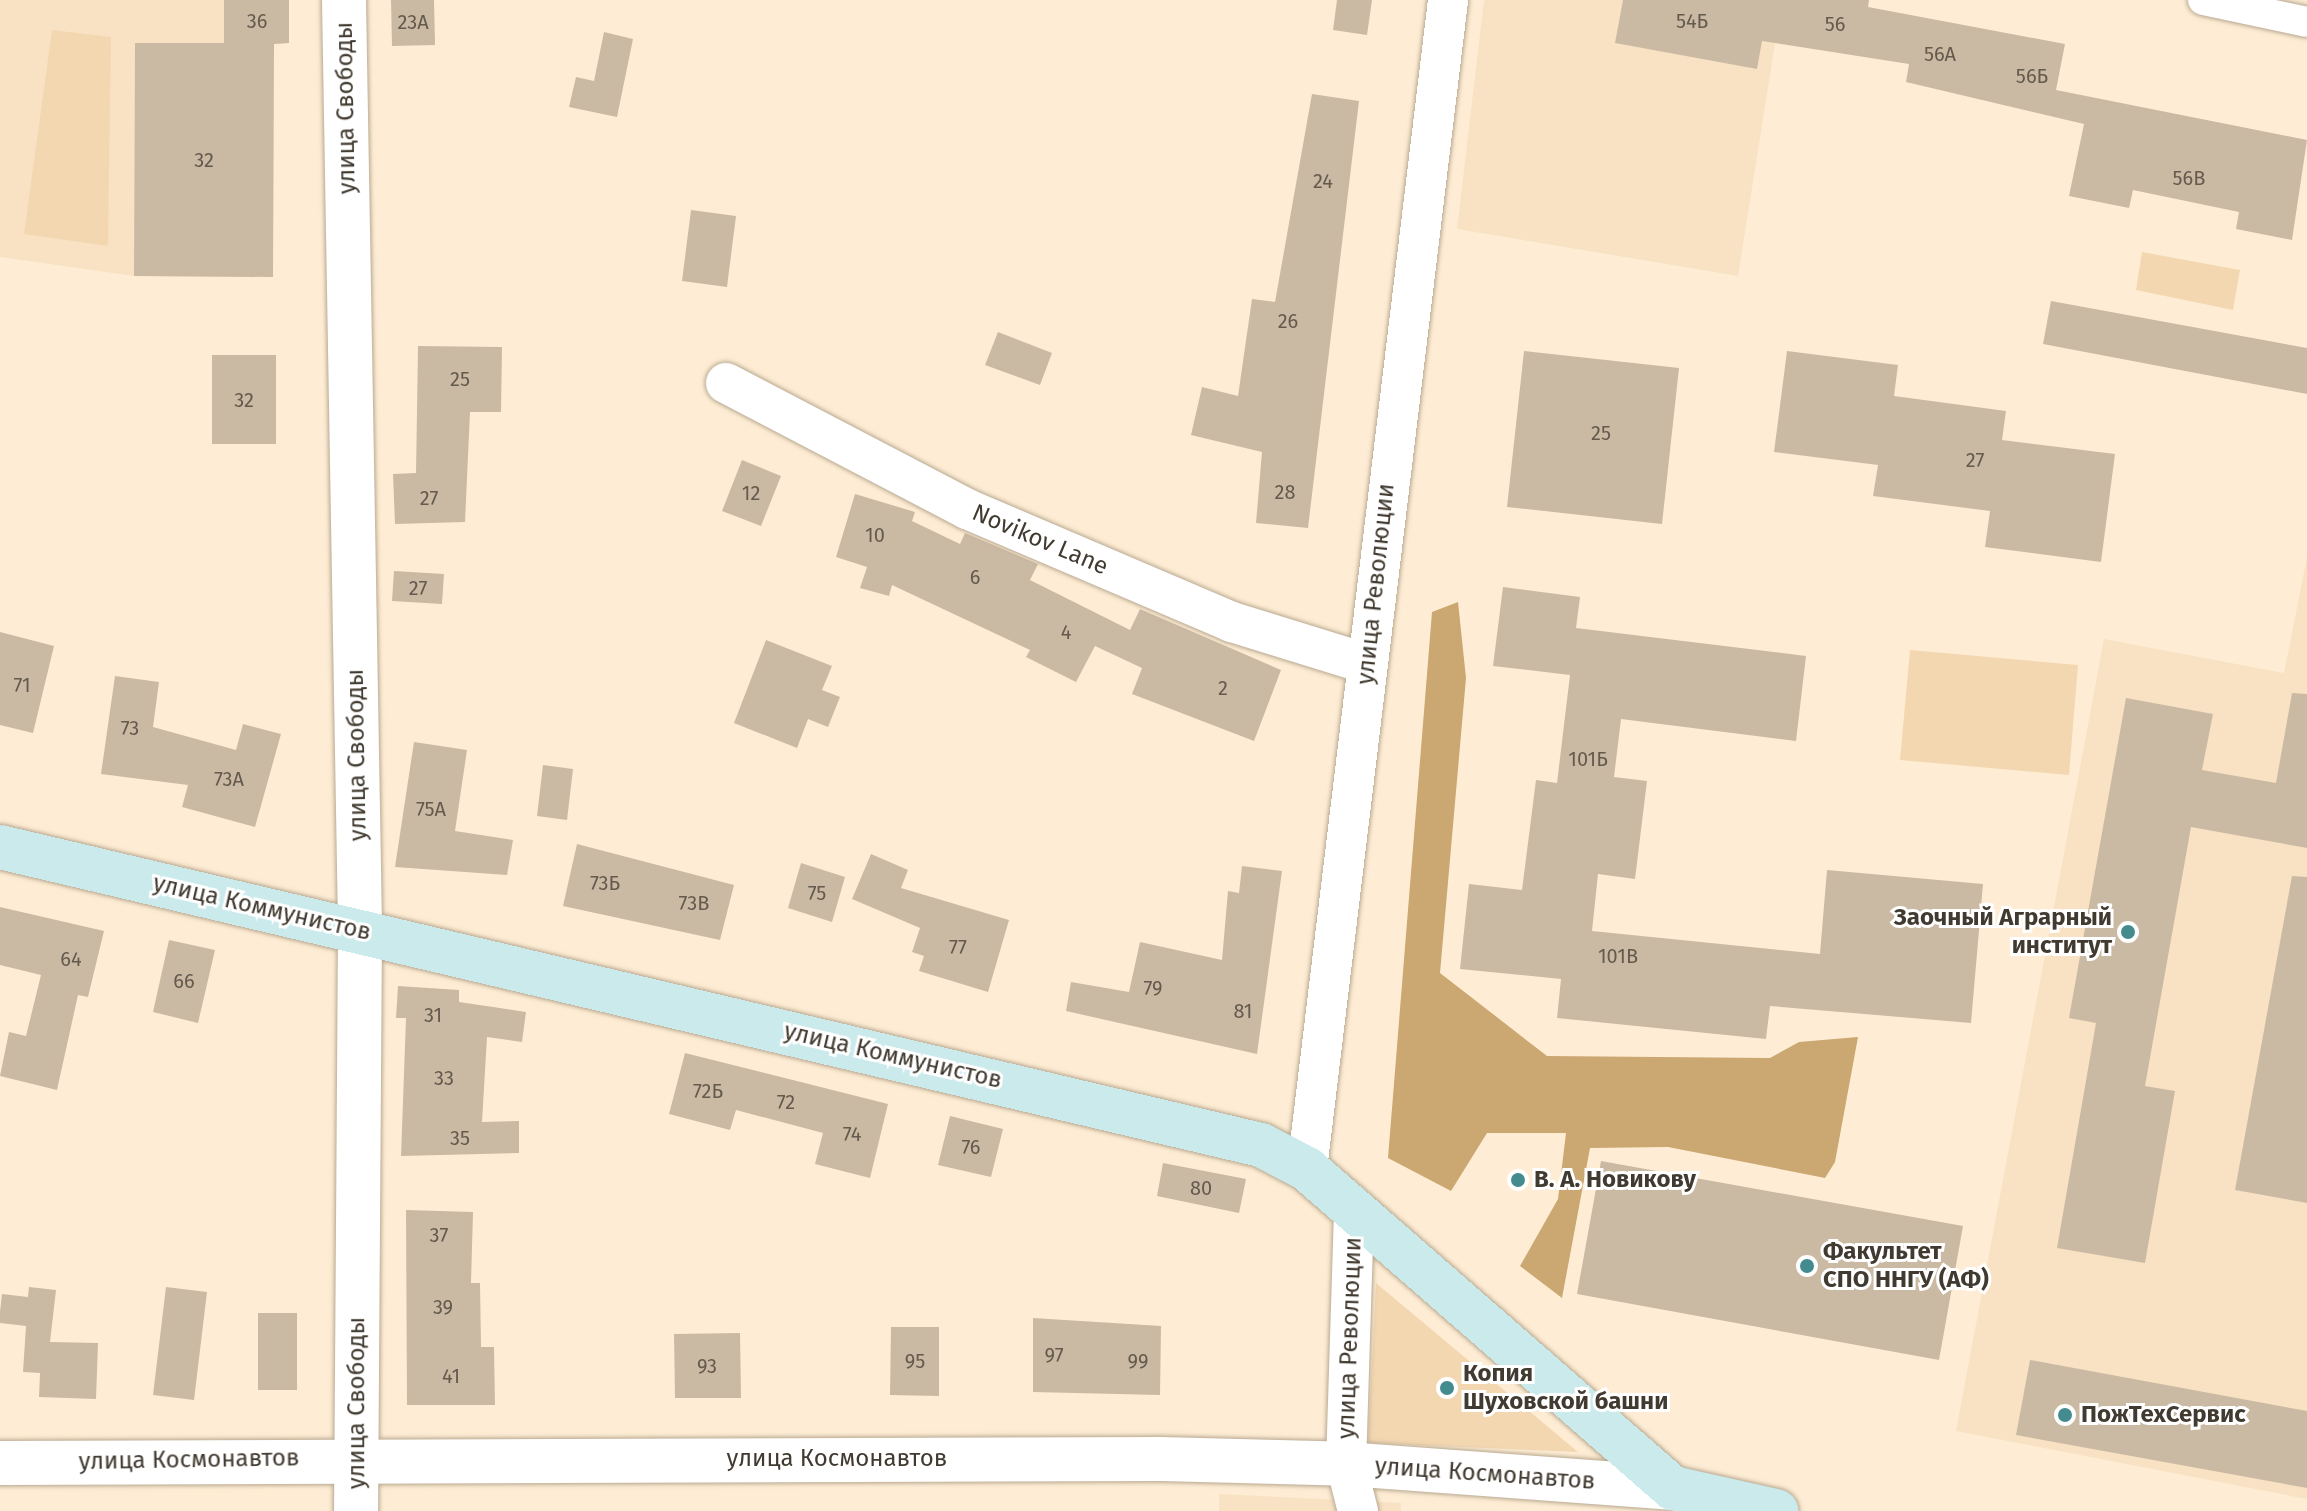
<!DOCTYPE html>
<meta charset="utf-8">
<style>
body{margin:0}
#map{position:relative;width:2307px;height:1511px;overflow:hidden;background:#feedd4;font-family:"Fira Sans",sans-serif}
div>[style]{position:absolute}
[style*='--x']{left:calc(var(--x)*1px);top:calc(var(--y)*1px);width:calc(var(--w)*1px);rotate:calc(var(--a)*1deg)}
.built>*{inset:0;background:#f8e2c3}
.green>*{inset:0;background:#f3d7b1}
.forest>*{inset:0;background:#cba772}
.building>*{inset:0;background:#cbbaa3}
.roads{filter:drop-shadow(0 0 2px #b9a992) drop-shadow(0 0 2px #b9a992)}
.pedestrian>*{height:30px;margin:-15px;padding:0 15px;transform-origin:15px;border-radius:15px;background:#fff}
.minor>*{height:40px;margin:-20px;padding:0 20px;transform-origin:20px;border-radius:20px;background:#fff}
.tertiary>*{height:44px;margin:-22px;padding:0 22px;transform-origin:22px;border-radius:22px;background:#fff}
.secondary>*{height:44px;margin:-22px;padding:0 22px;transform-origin:22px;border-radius:22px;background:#caeaec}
.dots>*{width:22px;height:22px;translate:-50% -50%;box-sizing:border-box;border:4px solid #fff;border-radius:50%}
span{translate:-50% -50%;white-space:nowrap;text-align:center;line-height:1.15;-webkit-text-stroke:6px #fff;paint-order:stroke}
.number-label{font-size:20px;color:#645a4d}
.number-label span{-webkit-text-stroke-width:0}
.street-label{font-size:24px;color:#413a30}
.poi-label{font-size:24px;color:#413a30;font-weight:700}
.right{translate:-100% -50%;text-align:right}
.left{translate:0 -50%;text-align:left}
</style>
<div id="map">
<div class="built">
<i style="clip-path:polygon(0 0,289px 0,289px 43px,274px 44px,273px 277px,134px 276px,0 257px)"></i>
<i style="clip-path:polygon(1484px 0,1782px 0,1738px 276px,1457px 229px)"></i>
<i style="clip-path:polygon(2307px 557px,2307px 1499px,1956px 1431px,2104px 639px,2284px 673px)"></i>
<i style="clip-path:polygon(1219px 1494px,1401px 1503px,1401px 1511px,1219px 1511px)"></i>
</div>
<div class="green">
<i style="clip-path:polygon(52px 30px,111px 37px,108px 246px,24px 234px)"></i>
<i style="clip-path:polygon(2142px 252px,2240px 270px,2233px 310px,2136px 290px)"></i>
<i style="clip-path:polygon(1910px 650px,2078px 665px,2069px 775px,1900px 760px)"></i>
<i style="clip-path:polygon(1376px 1283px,1578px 1452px,1368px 1443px)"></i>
</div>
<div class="forest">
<i style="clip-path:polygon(1458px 602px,1466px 678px,1440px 973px,1547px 1056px,1770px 1058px,1799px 1042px,1858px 1037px,1835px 1162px,1825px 1178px,1668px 1147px,1590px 1148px,1562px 1298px,1520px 1266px,1558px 1199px,1566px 1133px,1487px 1133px,1451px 1191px,1388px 1158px,1432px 612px)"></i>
</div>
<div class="building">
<i style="clip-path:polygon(224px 0,289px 0,289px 43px,274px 44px,273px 277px,134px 276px,135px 43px,224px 43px)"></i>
<i style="clip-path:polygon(391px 0,434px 0,435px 45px,392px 46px)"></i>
<i style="clip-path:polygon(1337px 0,1372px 0,1367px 35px,1333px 30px)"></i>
<i style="clip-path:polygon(1623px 0,1869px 0,1868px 7px,2065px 44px,2056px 90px,2307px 140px,2292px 240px,2236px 229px,2239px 212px,2133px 190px,2129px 208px,2069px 196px,2084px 124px,1906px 82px,1909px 64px,1762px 41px,1757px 69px,1615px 43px)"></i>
<i style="clip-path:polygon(604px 32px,633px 39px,617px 117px,569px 107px,576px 77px,594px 81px)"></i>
<i style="clip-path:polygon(1312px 94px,1359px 101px,1308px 528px,1256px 523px,1262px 452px,1191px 435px,1202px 387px,1238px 396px,1252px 299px,1275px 302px)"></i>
<i style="clip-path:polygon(691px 210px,736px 216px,727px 287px,682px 281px)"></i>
<i style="clip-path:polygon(2051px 301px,2307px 348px,2307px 394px,2043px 344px)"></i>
<i style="clip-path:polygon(998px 332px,1052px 353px,1040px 385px,985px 365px)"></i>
<i style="clip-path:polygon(418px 346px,502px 347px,501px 412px,470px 412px,465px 522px,395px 524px,393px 474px,416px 473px)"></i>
<i style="clip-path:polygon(1524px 351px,1679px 368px,1662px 524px,1507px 507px)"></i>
<i style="clip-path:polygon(1787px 351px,1898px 365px,1894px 396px,2006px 411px,2002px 440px,2115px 454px,2101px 562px,1985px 547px,1990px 511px,1873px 496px,1878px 465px,1774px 452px)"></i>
<i style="clip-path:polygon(212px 355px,276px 355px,276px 444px,212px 444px)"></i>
<i style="clip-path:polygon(742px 460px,781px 476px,761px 526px,722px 511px)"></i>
<i style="clip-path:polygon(855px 494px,915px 512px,912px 521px,960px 544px,965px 533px,1038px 564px,1030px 580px,1130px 630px,1140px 609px,1281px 670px,1254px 741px,1132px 694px,1142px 668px,1095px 646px,1076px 682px,1026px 657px,1030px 650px,892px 585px,889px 596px,860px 588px,867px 567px,836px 557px)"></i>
<i style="clip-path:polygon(394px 571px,444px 574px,442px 604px,392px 601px)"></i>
<i style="clip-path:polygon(1503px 587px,1580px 597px,1576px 628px,1806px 656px,1796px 741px,1621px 719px,1614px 777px,1647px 781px,1635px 879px,1598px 874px,1592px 931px,1820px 954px,1827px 870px,1983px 884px,1971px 1023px,1770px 1006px,1766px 1039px,1557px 1018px,1561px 979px,1460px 969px,1469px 884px,1522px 890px,1536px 780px,1557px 783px,1570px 675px,1493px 666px)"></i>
<i style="clip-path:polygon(0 632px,54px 646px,33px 733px,0 725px)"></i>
<i style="clip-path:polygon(766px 640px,832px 666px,822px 690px,840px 697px,828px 727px,808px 719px,797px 748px,734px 723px)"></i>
<i style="clip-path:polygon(115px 676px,159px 682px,153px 727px,236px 750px,243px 724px,281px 734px,255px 827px,182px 807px,188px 785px,101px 774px)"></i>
<i style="clip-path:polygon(2292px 693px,2307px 694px,2307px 848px,2191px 827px,2145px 1086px,2175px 1091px,2145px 1263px,2057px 1248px,2096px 1023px,2069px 1018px,2126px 698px,2213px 714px,2202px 770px,2276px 783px)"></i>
<i style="clip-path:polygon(414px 742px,467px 750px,455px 831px,513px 840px,507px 875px,395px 867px)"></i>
<i style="clip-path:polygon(543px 765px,573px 769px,567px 820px,537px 816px)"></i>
<i style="clip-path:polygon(577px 844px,734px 885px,720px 940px,563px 906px)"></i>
<i style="clip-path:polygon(871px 854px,908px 870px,901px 888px,1009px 920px,988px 992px,919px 971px,924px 956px,912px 952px,920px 928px,852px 899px)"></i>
<i style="clip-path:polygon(801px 863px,845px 877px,832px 922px,788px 908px)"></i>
<i style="clip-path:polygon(1242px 866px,1282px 871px,1257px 1054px,1066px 1011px,1071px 982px,1129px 992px,1140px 942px,1222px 960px,1228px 891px,1239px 893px)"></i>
<i style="clip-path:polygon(2292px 876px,2307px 877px,2307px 1203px,2235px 1190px)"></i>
<i style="clip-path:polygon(0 907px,104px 931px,88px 997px,78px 995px,57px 1090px,0 1076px,9px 1032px,26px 1036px,41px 975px,0 965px)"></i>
<i style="clip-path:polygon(169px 940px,215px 950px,198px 1023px,153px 1012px)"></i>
<i style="clip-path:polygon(398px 986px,459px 990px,459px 1002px,526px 1012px,522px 1042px,487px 1037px,482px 1122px,519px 1121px,519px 1153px,401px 1156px,406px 1018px,396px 1018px)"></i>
<i style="clip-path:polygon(685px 1053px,888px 1104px,870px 1178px,815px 1164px,823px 1133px,736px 1110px,730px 1130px,669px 1114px)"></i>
<i style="clip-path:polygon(950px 1116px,1003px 1129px,991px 1177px,938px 1165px)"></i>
<i style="clip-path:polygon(1601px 1161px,1963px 1226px,1939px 1360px,1577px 1294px)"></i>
<i style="clip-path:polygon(1163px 1163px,1246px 1179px,1239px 1213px,1157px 1196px)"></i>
<i style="clip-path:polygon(406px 1210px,473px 1212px,471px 1283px,480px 1283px,481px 1347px,494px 1347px,495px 1405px,407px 1405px)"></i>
<i style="clip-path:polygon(29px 1287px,56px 1290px,50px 1342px,98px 1343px,96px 1399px,39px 1397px,40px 1373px,23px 1372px,26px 1326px,0 1323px,0 1312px,2px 1294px,28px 1297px)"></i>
<i style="clip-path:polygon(166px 1287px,207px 1292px,194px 1400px,153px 1395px)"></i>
<i style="clip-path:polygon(258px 1313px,297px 1313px,297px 1390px,258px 1390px)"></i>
<i style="clip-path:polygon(1033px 1318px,1161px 1326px,1160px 1395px,1033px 1392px)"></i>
<i style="clip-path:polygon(891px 1327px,939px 1327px,939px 1396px,890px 1395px)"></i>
<i style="clip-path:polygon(740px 1333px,741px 1398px,675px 1398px,674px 1334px)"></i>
<i style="clip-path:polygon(2030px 1360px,2307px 1411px,2307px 1488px,2016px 1435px)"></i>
</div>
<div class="roads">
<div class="pedestrian">
<i style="--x:2203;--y:0;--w:106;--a:11.9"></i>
</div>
<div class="minor">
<i style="--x:726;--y:383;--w:272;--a:27.6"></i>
<i style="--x:967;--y:509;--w:288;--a:23.1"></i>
<i style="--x:1232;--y:622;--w:142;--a:17.2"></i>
<i style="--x:1307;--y:1169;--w:1177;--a:-83.12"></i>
<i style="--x:1354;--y:1211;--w:253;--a:91.8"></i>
<i style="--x:1346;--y:1464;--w:49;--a:75.7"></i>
</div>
<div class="tertiary">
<i style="--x:344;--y:0;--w:930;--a:89.01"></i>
<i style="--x:360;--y:930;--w:581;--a:90.39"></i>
<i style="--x:0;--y:1463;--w:1161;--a:-0.2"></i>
<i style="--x:1161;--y:1459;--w:185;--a:1.5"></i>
<i style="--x:1346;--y:1464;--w:328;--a:4.2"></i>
</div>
<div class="secondary">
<i style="--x:0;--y:847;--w:1296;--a:13.3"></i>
<i style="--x:1261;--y:1145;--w:52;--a:27.6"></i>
<i style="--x:1307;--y:1169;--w:486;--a:41.1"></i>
<i style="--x:1673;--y:1488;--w:106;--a:12.6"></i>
</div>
</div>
<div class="dots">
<i style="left:2128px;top:932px;background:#438b8f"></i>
<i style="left:1518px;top:1180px;background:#438b8f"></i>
<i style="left:1807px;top:1266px;background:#438b8f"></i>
<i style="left:1447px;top:1388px;background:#438b8f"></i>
<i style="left:2065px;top:1415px;background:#438b8f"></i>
</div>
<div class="number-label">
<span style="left:257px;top:21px">36</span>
<span style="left:1692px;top:21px">54Б</span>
<span style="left:413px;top:22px">23А</span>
<span style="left:1835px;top:24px">56</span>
<span style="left:1940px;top:54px">56А</span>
<span style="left:2032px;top:76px">56Б</span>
<span style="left:204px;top:160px">32</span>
<span style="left:2189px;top:178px">56В</span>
<span style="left:1323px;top:181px">24</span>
<span style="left:1288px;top:321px">26</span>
<span style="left:460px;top:379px">25</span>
<span style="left:244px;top:400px">32</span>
<span style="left:1601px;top:433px">25</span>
<span style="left:1975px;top:460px">27</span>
<span style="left:1285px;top:492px">28</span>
<span style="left:751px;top:493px">12</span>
<span style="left:429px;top:498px">27</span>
<span style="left:875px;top:535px">10</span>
<span style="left:975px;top:577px">6</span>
<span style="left:418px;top:588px">27</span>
<span style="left:1066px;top:632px">4</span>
<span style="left:22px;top:685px">71</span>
<span style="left:1223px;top:688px">2</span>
<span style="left:130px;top:728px">73</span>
<span style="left:1588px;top:759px">101Б</span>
<span style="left:229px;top:779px">73А</span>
<span style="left:431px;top:809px">75А</span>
<span style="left:605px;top:883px">73Б</span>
<span style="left:817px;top:893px">75</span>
<span style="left:694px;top:903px">73В</span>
<span style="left:958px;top:947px">77</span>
<span style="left:1618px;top:956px">101В</span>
<span style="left:71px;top:959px">64</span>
<span style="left:184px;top:981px">66</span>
<span style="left:1153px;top:988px">79</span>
<span style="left:1243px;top:1011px">81</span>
<span style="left:433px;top:1015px">31</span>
<span style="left:444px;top:1078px">33</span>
<span style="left:708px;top:1091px">72Б</span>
<span style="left:786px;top:1102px">72</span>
<span style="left:852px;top:1134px">74</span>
<span style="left:460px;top:1138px">35</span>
<span style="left:971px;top:1147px">76</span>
<span style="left:1201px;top:1188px">80</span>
<span style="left:439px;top:1235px">37</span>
<span style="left:443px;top:1307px">39</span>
<span style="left:1054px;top:1355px">97</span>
<span style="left:915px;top:1361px">95</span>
<span style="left:1138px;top:1361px">99</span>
<span style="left:707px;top:1366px">93</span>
<span style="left:451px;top:1376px">41</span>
</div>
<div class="street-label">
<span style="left:346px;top:108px;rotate:-91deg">улица Свободы</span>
<span style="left:1040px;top:540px;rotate:23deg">Novikov Lane</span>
<span style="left:1376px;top:584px;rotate:-84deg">улица Революции</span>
<span style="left:357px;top:755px;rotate:-91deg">улица Свободы</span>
<span style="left:262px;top:908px;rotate:13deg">улица Коммунистов</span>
<span style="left:893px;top:1056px;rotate:13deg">улица Коммунистов</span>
<span style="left:1350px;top:1338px;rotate:-88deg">улица Революции</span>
<span style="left:357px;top:1403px;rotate:-90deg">улица Свободы</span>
<span style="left:837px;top:1459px">улица Космонавтов</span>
<span style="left:189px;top:1460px;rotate:-1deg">улица Космонавтов</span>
<span style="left:1485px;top:1474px;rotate:4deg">улица Космонавтов</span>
</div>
<div class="poi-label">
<span class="right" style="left:2112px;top:932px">Заочный Аграрный<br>институт</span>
<span class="left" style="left:1534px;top:1180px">В. А. Новикову</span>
<span class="left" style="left:1823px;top:1266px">Факультет<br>СПО ННГУ (АФ)</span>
<span class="left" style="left:1463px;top:1388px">Копия<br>Шуховской башни</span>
<span class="left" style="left:2081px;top:1415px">ПожТехСервис</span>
</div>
</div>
